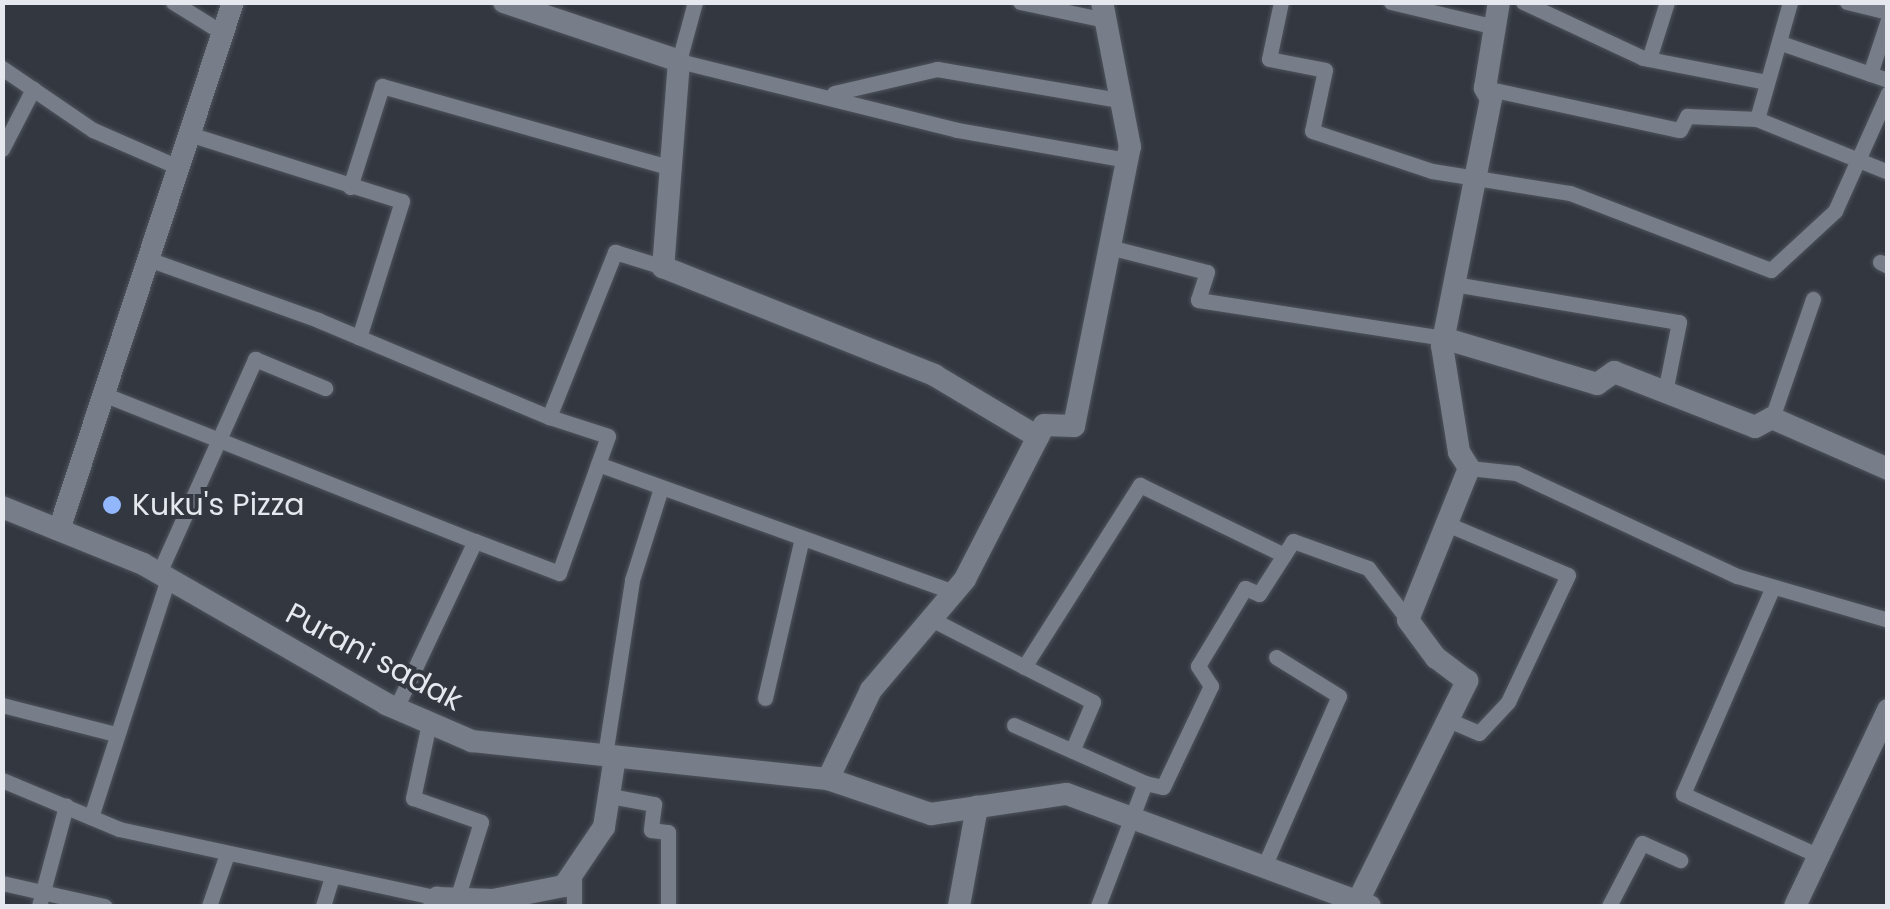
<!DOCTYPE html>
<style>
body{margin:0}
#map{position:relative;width:1890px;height:909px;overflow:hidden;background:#323740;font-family:Poppins,sans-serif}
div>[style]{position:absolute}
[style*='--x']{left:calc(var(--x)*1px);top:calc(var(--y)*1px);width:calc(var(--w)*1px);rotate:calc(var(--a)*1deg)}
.roads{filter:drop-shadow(0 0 2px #4f535b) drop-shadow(0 0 2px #4f535b)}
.street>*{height:15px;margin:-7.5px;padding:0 7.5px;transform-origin:7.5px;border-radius:7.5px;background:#787e89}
.secondary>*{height:22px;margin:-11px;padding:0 11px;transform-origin:11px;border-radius:11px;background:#787e89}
.dots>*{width:28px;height:28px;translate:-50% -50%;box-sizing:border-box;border:5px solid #323740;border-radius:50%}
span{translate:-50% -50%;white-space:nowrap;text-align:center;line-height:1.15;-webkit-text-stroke:8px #323740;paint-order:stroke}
.poi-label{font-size:30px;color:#e5e9ef}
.left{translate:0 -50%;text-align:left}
.street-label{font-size:30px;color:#e5e9ef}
.frame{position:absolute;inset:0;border:5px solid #e5e9ef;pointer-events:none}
</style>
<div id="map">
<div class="roads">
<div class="street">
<i style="--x:173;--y:2;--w:59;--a:31.8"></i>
<i style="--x:695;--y:2;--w:61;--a:105.2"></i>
<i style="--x:679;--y:61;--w:286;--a:13.9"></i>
<i style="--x:957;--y:130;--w:173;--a:10"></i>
<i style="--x:1020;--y:2;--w:83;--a:11.9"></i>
<i style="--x:1281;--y:2;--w:58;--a:101.9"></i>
<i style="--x:1269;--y:59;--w:57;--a:11.1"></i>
<i style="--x:1325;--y:70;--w:62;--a:102"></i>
<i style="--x:1312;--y:131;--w:126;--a:18.4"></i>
<i style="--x:1432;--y:171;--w:140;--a:9.1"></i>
<i style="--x:1570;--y:193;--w:215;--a:21"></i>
<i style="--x:1771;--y:270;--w:87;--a:-42.7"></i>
<i style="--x:1835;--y:211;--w:129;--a:-65.8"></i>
<i style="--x:1391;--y:2;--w:103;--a:13.5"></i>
<i style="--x:1523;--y:2;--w:132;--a:25"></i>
<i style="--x:1643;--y:58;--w:125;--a:11"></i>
<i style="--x:1847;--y:2;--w:42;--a:13.7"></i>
<i style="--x:1781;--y:43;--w:113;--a:19.1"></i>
<i style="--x:1649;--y:59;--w:60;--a:-72.5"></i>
<i style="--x:2;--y:68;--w:110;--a:34.3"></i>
<i style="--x:93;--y:130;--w:93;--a:23.5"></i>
<i style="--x:1870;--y:74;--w:57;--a:-71.6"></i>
<i style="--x:1485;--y:88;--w:199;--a:12.2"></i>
<i style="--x:1680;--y:130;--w:16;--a:-63"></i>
<i style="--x:1687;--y:116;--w:70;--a:2.5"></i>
<i style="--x:1757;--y:119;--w:141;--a:22"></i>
<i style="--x:834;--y:93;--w:106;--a:-13.1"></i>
<i style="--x:937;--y:69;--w:185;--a:9.7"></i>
<i style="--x:1757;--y:119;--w:122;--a:-74.2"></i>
<i style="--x:189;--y:134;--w:223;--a:17.5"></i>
<i style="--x:402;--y:201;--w:143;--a:107.5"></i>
<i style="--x:2;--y:149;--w:68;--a:-62.7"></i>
<i style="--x:350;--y:187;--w:106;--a:-72.4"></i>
<i style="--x:382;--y:86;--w:300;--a:15.8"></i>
<i style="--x:1109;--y:247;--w:101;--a:14.3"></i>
<i style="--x:1207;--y:272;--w:29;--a:108"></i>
<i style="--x:1198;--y:300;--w:248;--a:8.8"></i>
<i style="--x:148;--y:259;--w:181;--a:19.7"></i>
<i style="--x:318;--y:320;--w:251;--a:22.8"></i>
<i style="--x:549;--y:417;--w:178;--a:-68.2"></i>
<i style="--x:615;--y:252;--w:50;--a:17.4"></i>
<i style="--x:1880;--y:262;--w:9;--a:27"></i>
<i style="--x:1454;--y:284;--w:228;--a:9.6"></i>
<i style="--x:1679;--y:322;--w:71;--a:101.3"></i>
<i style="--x:103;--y:394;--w:400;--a:21.6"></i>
<i style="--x:475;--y:541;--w:185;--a:115.3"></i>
<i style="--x:1772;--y:418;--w:126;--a:-71"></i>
<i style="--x:598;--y:464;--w:378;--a:19.8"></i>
<i style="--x:1469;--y:468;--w:47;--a:6.1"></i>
<i style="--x:1516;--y:473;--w:244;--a:25"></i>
<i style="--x:1737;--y:576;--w:157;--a:16.2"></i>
<i style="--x:1447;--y:524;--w:131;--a:22.9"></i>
<i style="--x:1568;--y:575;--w:140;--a:115.3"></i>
<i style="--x:1508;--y:702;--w:42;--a:133.1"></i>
<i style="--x:1479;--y:733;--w:34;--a:-157"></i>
<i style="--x:475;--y:541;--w:90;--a:20.9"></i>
<i style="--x:559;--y:573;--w:145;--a:-70.3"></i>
<i style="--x:608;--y:436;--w:62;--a:-162.1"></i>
<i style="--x:159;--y:573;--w:235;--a:-65.8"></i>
<i style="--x:255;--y:359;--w:76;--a:22.5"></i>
<i style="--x:1772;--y:589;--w:223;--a:113.5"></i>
<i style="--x:1683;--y:794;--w:149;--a:24.5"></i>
<i style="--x:931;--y:619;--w:182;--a:27.1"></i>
<i style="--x:1093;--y:702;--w:53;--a:113.2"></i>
<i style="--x:1024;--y:667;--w:216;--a:-57.5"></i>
<i style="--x:1140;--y:485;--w:160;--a:25.9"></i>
<i style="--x:765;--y:698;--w:164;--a:-77"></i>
<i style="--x:2;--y:705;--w:117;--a:14.4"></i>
<i style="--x:429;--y:723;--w:77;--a:102"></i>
<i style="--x:413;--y:798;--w:72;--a:19.4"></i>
<i style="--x:481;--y:822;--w:81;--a:107.3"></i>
<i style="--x:1014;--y:725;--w:143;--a:23.9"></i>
<i style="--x:605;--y:755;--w:177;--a:-81.2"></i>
<i style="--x:632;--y:580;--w:96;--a:-72.5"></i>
<i style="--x:2;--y:780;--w:127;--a:22.7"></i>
<i style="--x:119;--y:829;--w:325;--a:12.2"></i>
<i style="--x:610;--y:796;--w:45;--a:10.3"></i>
<i style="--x:654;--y:804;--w:26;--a:97"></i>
<i style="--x:651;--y:830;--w:17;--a:7"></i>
<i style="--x:668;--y:832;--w:74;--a:90"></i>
<i style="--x:91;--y:817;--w:251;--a:-72.1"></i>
<i style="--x:1266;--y:862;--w:181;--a:-66.3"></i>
<i style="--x:1339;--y:696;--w:74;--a:-148.2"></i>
<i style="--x:2;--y:883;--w:105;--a:12.7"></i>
<i style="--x:39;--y:906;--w:104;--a:-74.9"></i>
<i style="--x:209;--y:906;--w:55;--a:-70.9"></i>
<i style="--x:323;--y:906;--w:31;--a:-73"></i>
<i style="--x:574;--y:906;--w:30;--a:-90"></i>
<i style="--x:1098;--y:906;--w:132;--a:-69.1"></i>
<i style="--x:1145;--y:783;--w:18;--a:13"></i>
<i style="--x:1163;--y:787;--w:112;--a:-64.6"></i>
<i style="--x:1211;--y:686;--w:24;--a:-123"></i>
<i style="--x:1198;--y:666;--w:91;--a:-58.9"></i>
<i style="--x:1245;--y:588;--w:15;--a:23"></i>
<i style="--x:1259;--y:594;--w:63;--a:-57.3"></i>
<i style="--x:1293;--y:541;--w:80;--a:19.8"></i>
<i style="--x:1368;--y:568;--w:66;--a:52.4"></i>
<i style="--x:1609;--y:906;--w:71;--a:-62.4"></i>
<i style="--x:1642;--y:843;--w:42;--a:24.1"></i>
</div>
<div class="secondary">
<i style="--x:504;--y:2;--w:185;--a:18.6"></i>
<i style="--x:679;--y:61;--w:207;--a:94.4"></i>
<i style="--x:663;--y:267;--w:292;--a:21.7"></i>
<i style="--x:934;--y:375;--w:121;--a:30.8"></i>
<i style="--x:1443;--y:338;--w:161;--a:16.6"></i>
<i style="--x:1597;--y:384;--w:21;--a:-35"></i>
<i style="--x:1614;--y:372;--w:151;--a:21.3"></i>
<i style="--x:1755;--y:427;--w:19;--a:-28"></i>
<i style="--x:1772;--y:418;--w:127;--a:23.7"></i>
<i style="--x:2;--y:507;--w:152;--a:22"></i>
<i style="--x:143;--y:564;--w:280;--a:29.9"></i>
<i style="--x:386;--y:704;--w:94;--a:23.3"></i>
<i style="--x:472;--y:741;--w:358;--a:6.1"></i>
<i style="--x:828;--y:779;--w:109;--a:18.8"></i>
<i style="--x:931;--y:814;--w:137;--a:-8.4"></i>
<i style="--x:1067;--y:794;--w:323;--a:20.3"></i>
<i style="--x:59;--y:530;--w:556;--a:-71.76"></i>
<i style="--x:828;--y:779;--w:99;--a:-64.2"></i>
<i style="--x:871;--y:690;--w:145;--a:-49.7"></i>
<i style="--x:965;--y:579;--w:173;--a:-62.8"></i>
<i style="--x:1044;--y:425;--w:30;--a:2"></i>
<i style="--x:1074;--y:426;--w:285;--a:-78.7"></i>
<i style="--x:1130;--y:147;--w:148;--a:-100.9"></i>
<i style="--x:1358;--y:901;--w:246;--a:-63.6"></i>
<i style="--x:1467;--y:681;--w:39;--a:-143"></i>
<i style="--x:1436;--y:658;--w:47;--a:-126.4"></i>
<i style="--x:1408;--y:620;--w:164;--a:-68.1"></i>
<i style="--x:1469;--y:468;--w:19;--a:-122"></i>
<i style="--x:1459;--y:452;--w:107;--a:-99.1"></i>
<i style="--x:1442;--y:346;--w:252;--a:-78.8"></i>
<i style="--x:1491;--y:99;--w:13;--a:-119"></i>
<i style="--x:1485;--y:88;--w:87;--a:-80.8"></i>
<i style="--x:434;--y:906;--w:9;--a:-69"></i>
<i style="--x:437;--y:898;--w:56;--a:2"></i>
<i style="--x:493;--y:900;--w:72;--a:-11.2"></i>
<i style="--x:564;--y:886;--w:71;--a:-55.9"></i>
<i style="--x:604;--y:827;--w:71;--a:-81.1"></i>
<i style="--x:959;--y:906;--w:101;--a:-79.7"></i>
<i style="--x:1795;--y:906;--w:217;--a:-64.6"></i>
</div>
</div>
<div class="dots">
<i style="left:112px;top:505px;background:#93b7fd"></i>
</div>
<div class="poi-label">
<span class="left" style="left:132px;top:505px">Kuku's Pizza</span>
</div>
<div class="street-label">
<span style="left:374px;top:657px;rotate:28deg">Purani sadak</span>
</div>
<div class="frame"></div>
</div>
